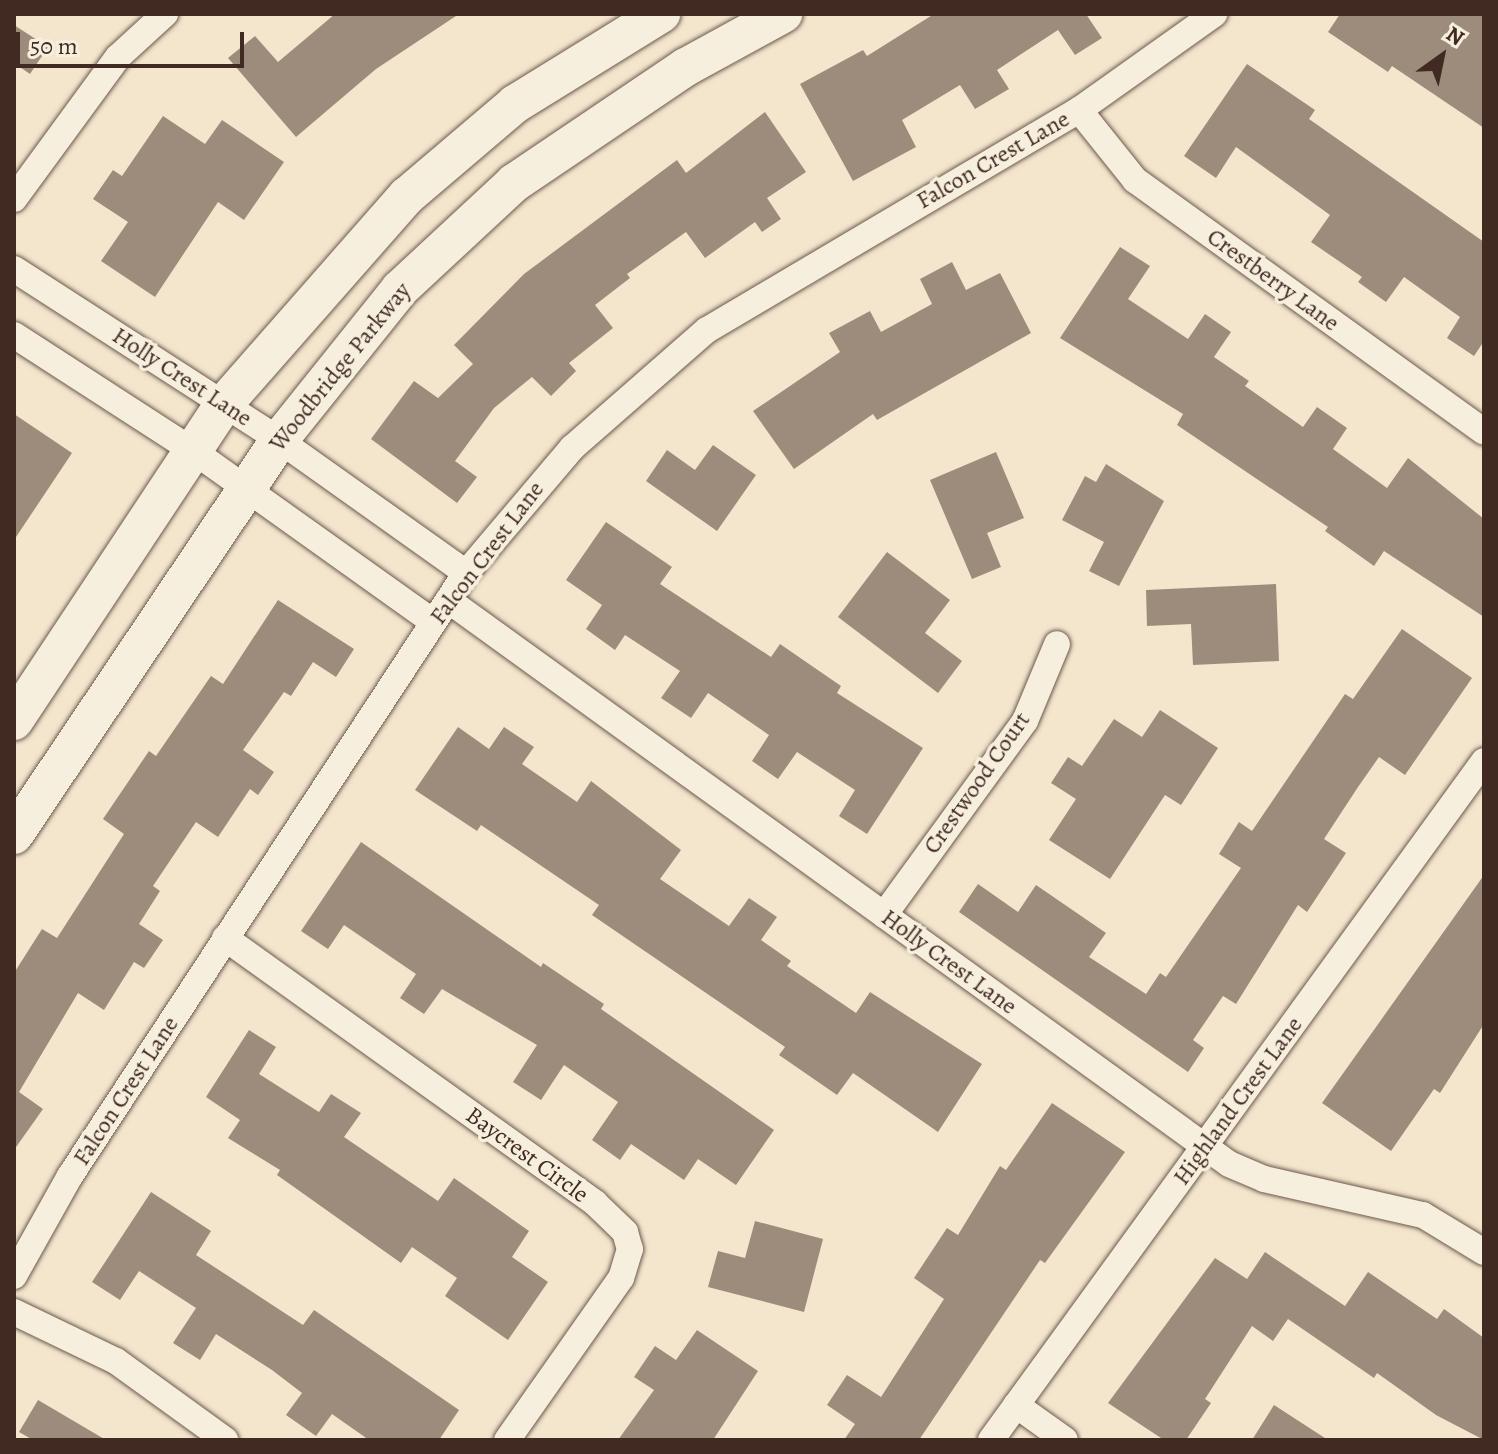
<!DOCTYPE html>
<style>
body{margin:0}
#map{position:relative;width:1498px;height:1454px;overflow:hidden;background:#f3e6cd;font-family:Alegreya,serif}
div>[style]{position:absolute}
[style*='--x']{left:calc(var(--x)*1px);top:calc(var(--y)*1px);width:calc(var(--w)*1px);rotate:calc(var(--a)*1deg)}
.building>*{inset:0;background:#9d8c7b}
.roads{filter:drop-shadow(0 0 2px #6d594d) drop-shadow(0 0 2px #6d594d)}
.street>*{height:26px;margin:-13px;padding:0 13px;transform-origin:13px;border-radius:13px;background:#f7efde}
.secondary>*{height:38px;margin:-19px;padding:0 19px;transform-origin:19px;border-radius:19px;background:#f7efde}
span{translate:-50% -50%;white-space:nowrap;text-align:center;line-height:1.15;-webkit-text-stroke:7px #f7efde;paint-order:stroke}
.street-label{font-size:24px;color:#402a22}
.frame{position:absolute;inset:0;border:16px solid #402a22;pointer-events:none}
.north{position:absolute;left:1402px;top:16px;width:80px;height:80px;-webkit-text-stroke:6px #f7efde;paint-order:stroke;rotate:33deg;font-size:22px;font-weight:700;line-height:32px;text-align:center;color:#402a22}
.north::after{content:'';display:block;margin:auto;width:28px;height:36px;background:#402a22;clip-path:polygon(50% 0,100% 100%,50% 72%,0 100%)}
.scale{position:absolute;left:16px;top:32px;width:228px;height:36px;box-sizing:border-box;border:4px solid #402a22;border-top:0;padding-left:10px;font-size:24px;line-height:28px;white-space:nowrap;color:#402a22;-webkit-text-stroke:6px #f7efde;paint-order:stroke}
</style>
<div id="map">
<div class="building">
<i style="clip-path:polygon(335px 14px,459px 14px,376px 69px,296px 137px,228px 58px,255px 36px,278px 62px)"></i>
<i style="clip-path:polygon(934px 14px,1086px 14px,1102px 38px,1075px 55px,1058px 30px,997px 70px,1009px 89px,975px 109px,960px 85px,902px 120px,916px 147px,853px 181px,800px 84px,863px 50px,867px 56px)"></i>
<i style="clip-path:polygon(1340px 14px,1484px 14px,1484px 128px,1392px 66px,1388px 72px,1328px 32px)"></i>
<i style="clip-path:polygon(14px 25px,48px 47px,30px 74px,14px 63px)"></i>
<i style="clip-path:polygon(1247px 64px,1315px 110px,1309px 119px,1484px 242px,1484px 341px,1474px 356px,1447px 338px,1460px 317px,1404px 277px,1386px 302px,1358px 282px,1362px 277px,1311px 242px,1330px 215px,1236px 147px,1216px 178px,1184px 156px)"></i>
<i style="clip-path:polygon(765px 112px,806px 172px,767px 198px,781px 219px,762px 232px,755px 222px,705px 258px,686px 232px,627px 274px,630px 278px,595px 305px,613px 328px,569px 363px,576px 371px,551px 396px,532px 377px,494px 408px,455px 461px,477px 477px,457px 503px,371px 439px,414px 381px,438px 398px,473px 364px,454px 345px,524px 274px,677px 160px,686px 173px)"></i>
<i style="clip-path:polygon(163px 116px,205px 144px,222px 120px,284px 162px,244px 220px,218px 202px,155px 297px,101px 261px,128px 222px,93px 199px,113px 170px,122px 176px)"></i>
<i style="clip-path:polygon(1120px 247px,1150px 266px,1128px 299px,1188px 339px,1205px 314px,1231px 332px,1214px 357px,1249px 381px,1245px 386px,1303px 427px,1317px 407px,1347px 428px,1333px 449px,1387px 488px,1408px 458px,1484px 519px,1484px 617px,1384px 551px,1374px 566px,1325px 531px,1328px 527px,1177px 425px,1183px 414px,1060px 338px)"></i>
<i style="clip-path:polygon(952px 262px,966px 290px,1000px 273px,1031px 333px,877px 420px,873px 414px,794px 469px,753px 411px,840px 352px,829px 333px,870px 311px,881px 332px,932px 304px,920px 279px)"></i>
<i style="clip-path:polygon(14px 414px,72px 453px,14px 540px)"></i>
<i style="clip-path:polygon(713px 445px,756px 475px,717px 531px,646px 481px,667px 450px,695px 470px)"></i>
<i style="clip-path:polygon(996px 452px,1024px 518px,987px 533px,1001px 567px,972px 579px,930px 480px)"></i>
<i style="clip-path:polygon(1106px 464px,1164px 501px,1119px 586px,1089px 571px,1104px 542px,1062px 520px,1085px 476px,1096px 482px)"></i>
<i style="clip-path:polygon(606px 522px,672px 567px,660px 584px,771px 657px,780px 644px,841px 686px,837px 693px,923px 748px,867px 834px,839px 816px,855px 790px,797px 752px,778px 779px,752px 761px,769px 735px,708px 693px,691px 718px,661px 698px,680px 671px,625px 635px,615px 650px,586px 629px,602px 605px,566px 580px)"></i>
<i style="clip-path:polygon(887px 552px,950px 600px,925px 633px,962px 661px,938px 693px,838px 617px)"></i>
<i style="clip-path:polygon(1276px 584px,1279px 661px,1193px 665px,1191px 624px,1147px 626px,1146px 590px)"></i>
<i style="clip-path:polygon(278px 600px,354px 649px,336px 677px,313px 662px,291px 696px,284px 692px,243px 750px,274px 772px,258px 795px,250px 789px,218px 837px,196px 822px,153px 886px,160px 891px,139px 924px,163px 940px,144px 968px,134px 962px,104px 1010px,78px 993px,19px 1092px,43px 1109px,14px 1150px,14px 973px,42px 929px,57px 938px,124px 834px,103px 819px,149px 751px,156px 756px,211px 676px,223px 684px)"></i>
<i style="clip-path:polygon(1402px 629px,1472px 678px,1405px 775px,1379px 757px,1358px 787px,1324px 839px,1346px 853px,1307px 912px,1298px 905px,1236px 1004px,1223px 996px,1193px 1040px,1204px 1048px,1188px 1072px,959px 912px,978px 884px,1018px 912px,1036px 885px,1106px 933px,1089px 957px,1146px 994px,1160px 973px,1166px 977px,1241px 868px,1219px 854px,1239px 822px,1252px 831px,1345px 694px,1353px 699px)"></i>
<i style="clip-path:polygon(1160px 710px,1218px 748px,1181px 805px,1165px 795px,1110px 879px,1049px 840px,1076px 799px,1051px 783px,1068px 757px,1082px 766px,1114px 719px,1142px 737px)"></i>
<i style="clip-path:polygon(458px 727px,489px 749px,504px 727px,534px 747px,522px 764px,577px 802px,591px 781px,681px 850px,660px 879px,729px 926px,749px 898px,777px 917px,761px 940px,791px 961px,787px 966px,856px 1013px,870px 992px,982px 1064px,938px 1132px,853px 1073px,837px 1095px,779px 1055px,785px 1047px,592px 915px,599px 905px,481px 825px,477px 831px,415px 790px)"></i>
<i style="clip-path:polygon(361px 842px,541px 967px,543px 963px,604px 1004px,601px 1009px,774px 1130px,736px 1185px,698px 1159px,684px 1180px,631px 1144px,620px 1160px,592px 1140px,618px 1102px,564px 1065px,541px 1100px,513px 1082px,537px 1045px,442px 989px,424px 1014px,400px 998px,416px 974px,344px 925px,328px 949px,301px 931px)"></i>
<i style="clip-path:polygon(1484px 875px,1484px 1024px,1440px 1093px,1434px 1089px,1391px 1151px,1322px 1103px)"></i>
<i style="clip-path:polygon(249px 1030px,276px 1047px,259px 1074px,319px 1112px,331px 1094px,361px 1113px,344px 1137px,438px 1201px,454px 1178px,529px 1231px,512px 1257px,548px 1282px,508px 1340px,445px 1296px,457px 1278px,412px 1247px,401px 1263px,277px 1175px,280px 1170px,228px 1138px,240px 1120px,206px 1097px)"></i>
<i style="clip-path:polygon(1052px 1103px,1125px 1152px,1045px 1263px,1040px 1260px,919px 1440px,844px 1440px,855px 1424px,827px 1405px,847px 1375px,881px 1397px,944px 1299px,914px 1278px,947px 1228px,958px 1235px,1000px 1166px,1006px 1170px)"></i>
<i style="clip-path:polygon(151px 1192px,211px 1231px,196px 1255px,303px 1325px,314px 1310px,459px 1410px,439px 1440px,369px 1440px,332px 1414px,316px 1436px,286px 1415px,302px 1393px,272px 1370px,216px 1334px,200px 1360px,173px 1343px,196px 1308px,139px 1271px,120px 1300px,92px 1282px)"></i>
<i style="clip-path:polygon(755px 1221px,823px 1239px,804px 1312px,708px 1287px,718px 1251px,745px 1258px)"></i>
<i style="clip-path:polygon(1265px 1252px,1345px 1306px,1368px 1272px,1437px 1319px,1444px 1309px,1484px 1338px,1484px 1440px,1436px 1415px,1377px 1373px,1374px 1378px,1288px 1319px,1273px 1341px,1252px 1326px,1205px 1399px,1211px 1403px,1186px 1440px,1164px 1440px,1108px 1403px,1215px 1258px,1247px 1279px)"></i>
<i style="clip-path:polygon(697px 1330px,758px 1371px,713px 1440px,618px 1440px,654px 1390px,634px 1377px,655px 1346px,676px 1360px)"></i>
<i style="clip-path:polygon(38px 1400px,106px 1440px,33px 1440px,19px 1432px)"></i>
<i style="clip-path:polygon(1274px 1405px,1328px 1440px,1252px 1440px)"></i>
</div>
<div class="roads">
<div class="street">
<i style="--x:1079;--y:110;--w:90;--a:51.3"></i>
<i style="--x:1135;--y:180;--w:430;--a:35.8"></i>
<i style="--x:14;--y:199;--w:176;--a:-53.8"></i>
<i style="--x:118;--y:57;--w:64;--a:-42.5"></i>
<i style="--x:14;--y:269;--w:315;--a:32.8"></i>
<i style="--x:279;--y:440;--w:229;--a:35.4"></i>
<i style="--x:14;--y:335;--w:212;--a:32.9"></i>
<i style="--x:192;--y:450;--w:296;--a:35.5"></i>
<i style="--x:448;--y:600;--w:963;--a:35.83"></i>
<i style="--x:1229;--y:1164;--w:38;--a:23"></i>
<i style="--x:1264;--y:1179;--w:163;--a:12.8"></i>
<i style="--x:1423;--y:1215;--w:71;--a:31.2"></i>
<i style="--x:884;--y:915;--w:240;--a:-54"></i>
<i style="--x:1025;--y:721;--w:83;--a:-67.4"></i>
<i style="--x:225;--y:938;--w:455;--a:35.6"></i>
<i style="--x:595;--y:1203;--w:42;--a:44"></i>
<i style="--x:625;--y:1232;--w:18;--a:74"></i>
<i style="--x:630;--y:1249;--w:30;--a:107"></i>
<i style="--x:621;--y:1278;--w:198;--a:125.1"></i>
<i style="--x:14;--y:1276;--w:115;--a:-60.8"></i>
<i style="--x:70;--y:1176;--w:721;--a:-56.71"></i>
<i style="--x:466;--y:573;--w:164;--a:-49.7"></i>
<i style="--x:572;--y:448;--w:179;--a:-41.2"></i>
<i style="--x:707;--y:330;--w:432;--a:-30.6"></i>
<i style="--x:1079;--y:110;--w:166;--a:-35.4"></i>
<i style="--x:14;--y:1312;--w:113;--a:25.7"></i>
<i style="--x:116;--y:1361;--w:135;--a:35.9"></i>
<i style="--x:1016;--y:1405;--w:60;--a:35.5"></i>
<i style="--x:991;--y:1440;--w:839;--a:-54.02"></i>
</div>
<div class="secondary">
<i style="--x:14;--y:721;--w:380;--a:-56.5"></i>
<i style="--x:224;--y:404;--w:277;--a:-48.7"></i>
<i style="--x:407;--y:196;--w:142;--a:-40.4"></i>
<i style="--x:515;--y:104;--w:172;--a:-31.7"></i>
<i style="--x:14;--y:835;--w:476;--a:-56.1"></i>
<i style="--x:279;--y:440;--w:193;--a:-51.3"></i>
<i style="--x:400;--y:289;--w:156;--a:-42.9"></i>
<i style="--x:514;--y:183;--w:207;--a:-34"></i>
<i style="--x:686;--y:67;--w:111;--a:-28.7"></i>
</div>
</div>
<div class="street-label">
<span style="left:993px;top:160px;rotate:-30deg">Falcon Crest Lane</span>
<span style="left:1273px;top:280px;rotate:36deg">Crestberry Lane</span>
<span style="left:340px;top:367px;rotate:-51deg">Woodbridge Parkway</span>
<span style="left:182px;top:377px;rotate:33deg">Holly Crest Lane</span>
<span style="left:487px;top:553px;rotate:-53deg">Falcon Crest Lane</span>
<span style="left:977px;top:783px;rotate:-55deg">Crestwood Court</span>
<span style="left:949px;top:962px;rotate:36deg">Holly Crest Lane</span>
<span style="left:126px;top:1091px;rotate:-57deg">Falcon Crest Lane</span>
<span style="left:1238px;top:1101px;rotate:-54deg">Highland Crest Lane</span>
<span style="left:527px;top:1155px;rotate:36deg">Baycrest Circle</span>
</div>
<div class="frame"></div>
<div class="north">N</div>
<div class="scale">50 m</div>
</div>
